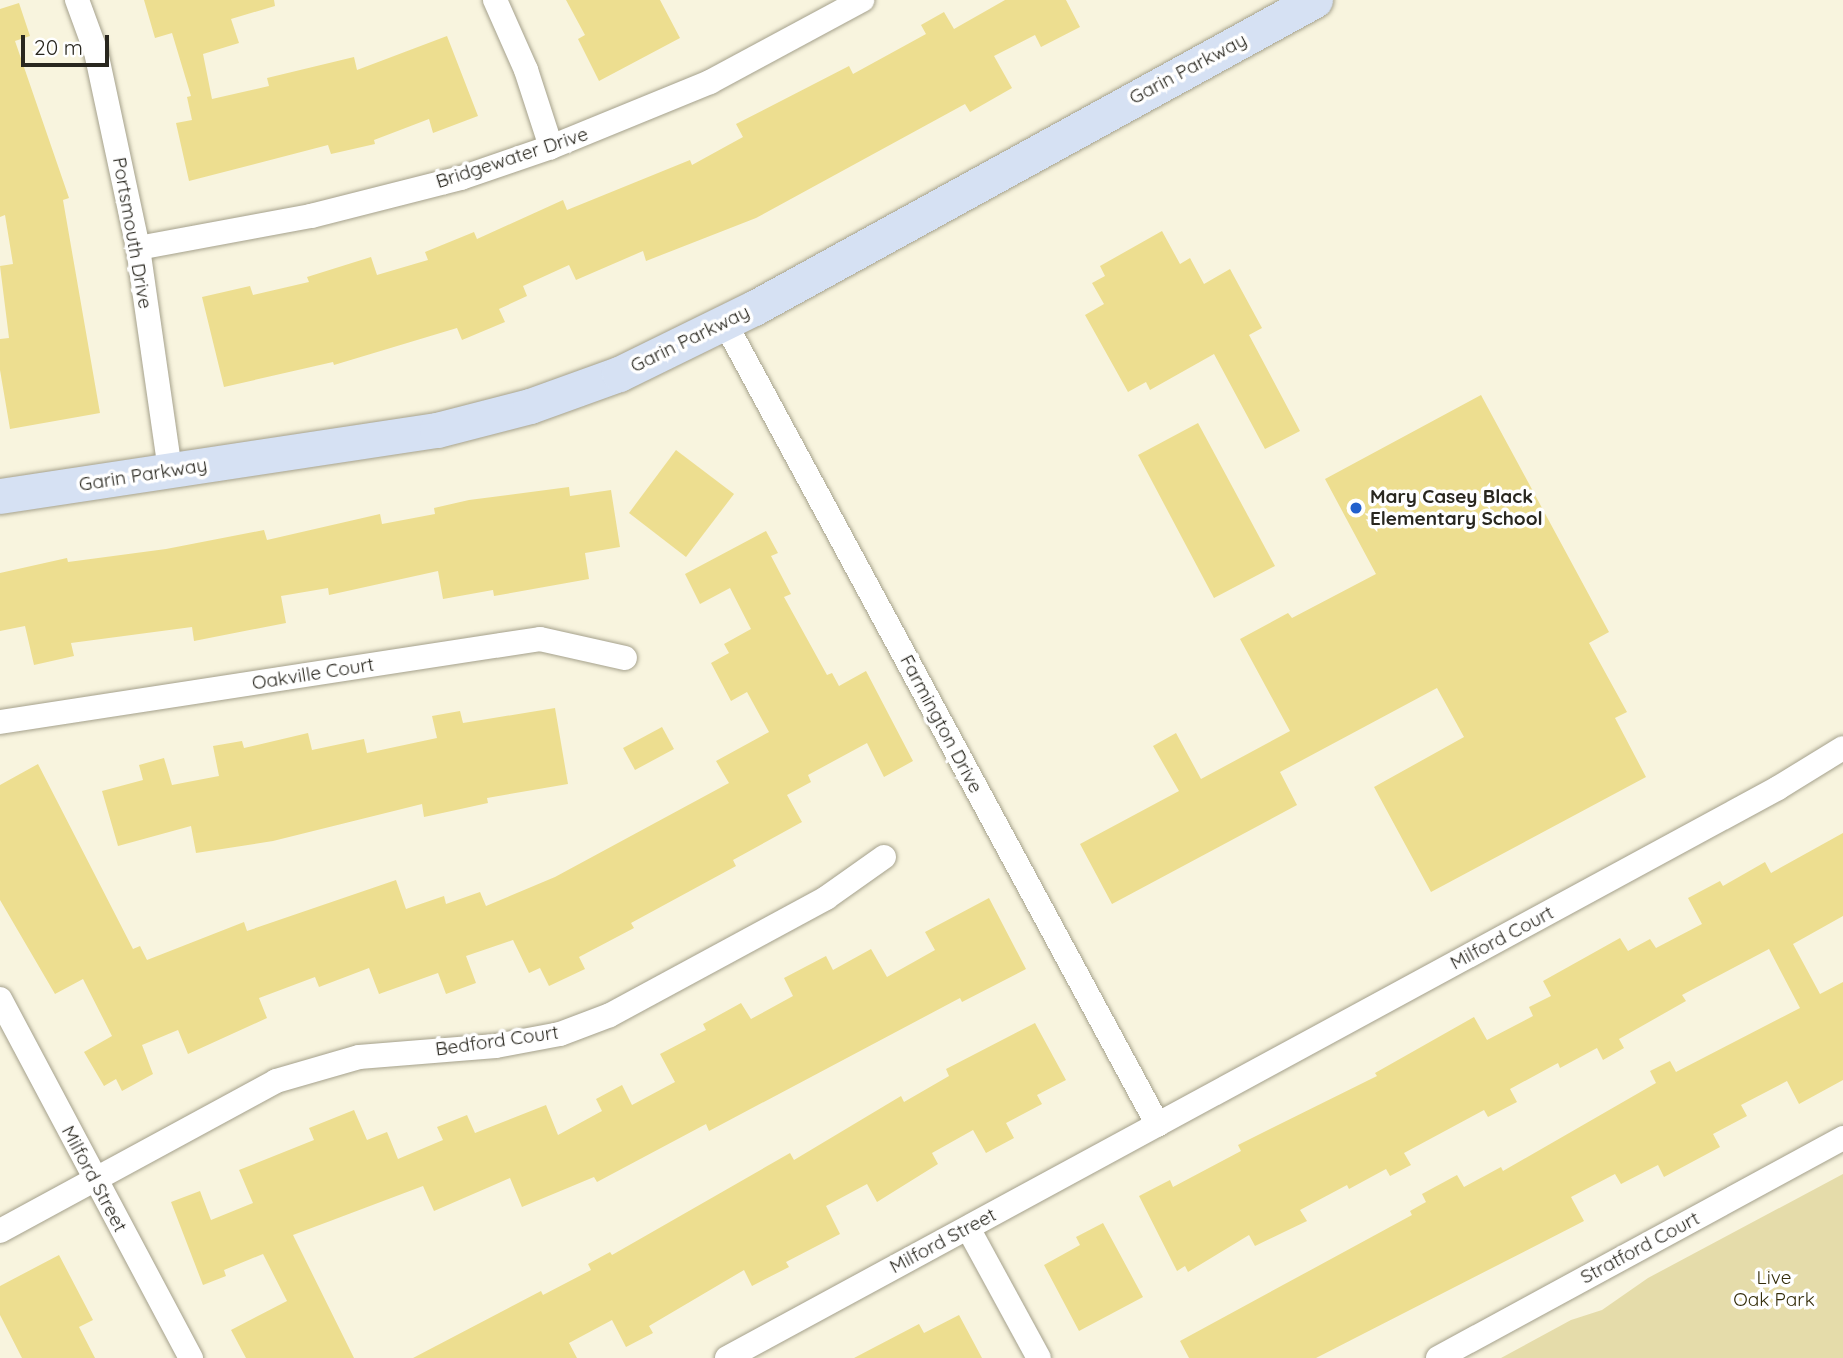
<!DOCTYPE html>
<style>
body{margin:0}
#map{position:relative;width:1843px;height:1358px;overflow:hidden;background:#f8f4de;font-family:Quicksand,sans-serif}
div>[style]{position:absolute}
[style*='--x']{left:calc(var(--x)*1px);top:calc(var(--y)*1px);width:calc(var(--w)*1px);rotate:calc(var(--a)*1deg)}
.green>*{inset:0;background:#e5dcaa}
.building>*{inset:0;background:#edde90}
.roads{filter:drop-shadow(0 0 2px #a5a18c) drop-shadow(0 0 2px #a5a18c)}
.street>*{height:24px;margin:-12px;padding:0 12px;transform-origin:12px;border-radius:12px;background:#fff}
.secondary>*{height:35px;margin:-17.5px;padding:0 17.5px;transform-origin:17.5px;border-radius:17.5px;background:#d6e1f3}
.dots>*{width:19px;height:19px;translate:-50% -50%;box-sizing:border-box;border:4px solid #fff;border-radius:50%}
span{translate:-50% -50%;white-space:nowrap;text-align:center;line-height:1.15;-webkit-text-stroke:7px #fff;paint-order:stroke}
.street-label{font-size:19px;color:#29271f}
.poi-label{font-size:19px;color:#29271f;font-weight:700}
.left{translate:0 -50%;text-align:left}
.park-label{font-size:19px;color:#332c09}
.scale{position:absolute;left:21px;top:35px;width:88px;height:32px;box-sizing:border-box;border:4px solid #29271f;border-top:0;padding-left:9px;font-size:21px;line-height:24px;white-space:nowrap;color:#29271f;-webkit-text-stroke:5px #fff;paint-order:stroke}
</style>
<div id="map">
<div class="green">
<i style="clip-path:polygon(1843px 1174px,1843px 1358px,1501px 1358px,1571px 1320px,1602px 1310px,1648px 1278px)"></i>
</div>
<div class="building">
<i style="clip-path:polygon(144px 0,274px 0,275px 6px,231px 19px,239px 43px,203px 54px,212px 99px,269px 86px,267px 78px,354px 57px,357px 70px,447px 36px,478px 116px,433px 133px,429px 119px,374px 140px,375px 144px,331px 154px,328px 145px,189px 181px,176px 123px,192px 120px,187px 97px,191px 96px,172px 33px,155px 38px)"></i>
<i style="clip-path:polygon(566px 0,660px 0,680px 38px,599px 81px,578px 39px,585px 35px)"></i>
<i style="clip-path:polygon(1005px 0,1066px 0,1080px 27px,1041px 47px,1035px 35px,994px 56px,1012px 88px,970px 112px,965px 104px,756px 218px,646px 261px,643px 251px,576px 280px,569px 265px,523px 286px,527px 296px,499px 309px,505px 322px,462px 340px,457px 328px,334px 365px,333px 362px,224px 387px,202px 297px,250px 286px,253px 295px,309px 282px,307px 277px,371px 257px,377px 275px,428px 260px,425px 252px,474px 232px,477px 239px,563px 200px,567px 210px,690px 160px,692px 165px,743px 137px,736px 124px,849px 66px,853px 74px,926px 34px,921px 25px,944px 12px,954px 29px)"></i>
<i style="clip-path:polygon(19px 3px,30px 36px,15px 41px,69px 198px,63px 200px,100px 413px,10px 429px,0 370px,0 339px,9px 338px,0 266px,13px 264px,5px 215px,0 217px,0 9px)"></i>
<i style="clip-path:polygon(1162px 231px,1180px 264px,1190px 258px,1204px 284px,1230px 269px,1262px 328px,1249px 335px,1300px 431px,1265px 449px,1214px 354px,1150px 390px,1146px 382px,1128px 392px,1085px 315px,1104px 304px,1092px 283px,1105px 276px,1100px 266px)"></i>
<i style="clip-path:polygon(1481px 395px,1609px 632px,1589px 643px,1627px 712px,1615px 718px,1646px 777px,1431px 892px,1374px 787px,1464px 737px,1437px 688px,1280px 772px,1297px 805px,1112px 904px,1080px 844px,1179px 791px,1153px 746px,1176px 733px,1201px 779px,1290px 731px,1240px 639px,1288px 613px,1292px 618px,1376px 574px,1325px 479px)"></i>
<i style="clip-path:polygon(1198px 423px,1275px 566px,1214px 598px,1138px 455px)"></i>
<i style="clip-path:polygon(676px 450px,734px 494px,686px 557px,629px 513px)"></i>
<i style="clip-path:polygon(569px 487px,570px 496px,611px 490px,620px 547px,585px 553px,589px 579px,494px 596px,493px 590px,443px 599px,438px 571px,329px 595px,328px 588px,281px 596px,286px 623px,194px 641px,192px 627px,71px 643px,74px 656px,34px 665px,25px 626px,0 631px,0 573px,67px 558px,68px 562px,166px 549px,264px 530px,267px 540px,380px 514px,382px 524px,435px 514px,434px 508px,469px 500px)"></i>
<i style="clip-path:polygon(766px 531px,778px 553px,771px 556px,791px 594px,784px 597px,827px 675px,832px 673px,839px 686px,866px 671px,913px 761px,884px 777px,867px 743px,808px 775px,811px 782px,787px 795px,802px 822px,733px 860px,736px 866px,631px 923px,634px 928px,579px 957px,585px 969px,549px 986px,540px 968px,529px 973px,513px 940px,466px 956px,476px 983px,446px 994px,438px 973px,379px 994px,369px 968px,319px 987px,315px 977px,259px 998px,267px 1018px,188px 1054px,178px 1030px,142px 1045px,153px 1074px,122px 1091px,116px 1079px,104px 1086px,84px 1052px,112px 1036px,83px 979px,55px 994px,0 900px,0 785px,38px 764px,133px 949px,140px 946px,147px 960px,244px 922px,247px 931px,396px 880px,406px 909px,444px 896px,446px 904px,480px 892px,486px 906px,555px 877px,729px 783px,716px 761px,769px 732px,747px 692px,731px 701px,711px 663px,729px 653px,724px 644px,751px 629px,730px 588px,700px 604px,685px 574px)"></i>
<i style="clip-path:polygon(555px 708px,568px 784px,487px 798px,488px 803px,424px 817px,422px 804px,273px 841px,196px 853px,191px 826px,118px 846px,102px 791px,143px 780px,139px 765px,164px 758px,172px 785px,219px 776px,213px 746px,242px 741px,244px 748px,308px 733px,312px 750px,364px 739px,367px 753px,437px 738px,432px 716px,460px 711px,463px 723px)"></i>
<i style="clip-path:polygon(662px 727px,674px 749px,635px 770px,623px 748px)"></i>
<i style="clip-path:polygon(1843px 833px,1843px 916px,1793px 944px,1820px 994px,1843px 982px,1843px 1080px,1799px 1104px,1787px 1081px,1741px 1105px,1747px 1116px,1713px 1134px,1720px 1147px,1664px 1177px,1658px 1165px,1621px 1184px,1615px 1174px,1571px 1197px,1584px 1221px,1316px 1358px,1189px 1358px,1180px 1341px,1412px 1215px,1410px 1211px,1426px 1202px,1422px 1194px,1457px 1175px,1464px 1187px,1501px 1167px,1503px 1171px,1656px 1083px,1650px 1071px,1670px 1061px,1676px 1072px,1800px 1008px,1769px 949px,1682px 995px,1686px 1001px,1619px 1039px,1624px 1048px,1603px 1060px,1597px 1048px,1560px 1068px,1558px 1063px,1510px 1089px,1517px 1102px,1488px 1117px,1484px 1110px,1404px 1153px,1411px 1165px,1390px 1176px,1386px 1169px,1349px 1189px,1347px 1185px,1300px 1210px,1307px 1221px,1255px 1246px,1249px 1235px,1188px 1272px,1185px 1266px,1177px 1271px,1139px 1196px,1170px 1180px,1173px 1187px,1241px 1151px,1238px 1145px,1377px 1076px,1375px 1073px,1474px 1017px,1487px 1040px,1533px 1016px,1529px 1007px,1551px 996px,1543px 981px,1620px 938px,1628px 951px,1650px 939px,1656px 948px,1702px 924px,1688px 898px,1720px 881px,1723px 886px,1765px 862px,1771px 873px)"></i>
<i style="clip-path:polygon(989px 898px,1026px 969px,962px 1002px,960px 998px,709px 1131px,706px 1124px,597px 1182px,594px 1177px,522px 1207px,510px 1178px,434px 1211px,423px 1186px,293px 1235px,354px 1358px,246px 1358px,231px 1330px,287px 1301px,263px 1254px,224px 1270px,226px 1276px,203px 1285px,171px 1202px,200px 1191px,211px 1220px,253px 1203px,239px 1170px,314px 1140px,309px 1128px,354px 1110px,367px 1140px,387px 1132px,398px 1159px,443px 1140px,437px 1127px,467px 1115px,475px 1133px,546px 1105px,558px 1135px,602px 1111px,596px 1099px,622px 1085px,632px 1105px,675px 1082px,660px 1054px,706px 1030px,703px 1024px,741px 1003px,751px 1019px,793px 996px,784px 978px,826px 956px,833px 970px,871px 949px,887px 977px,935px 950px,925px 932px)"></i>
<i style="clip-path:polygon(1035px 1023px,1066px 1080px,1037px 1095px,1042px 1104px,1006px 1123px,1014px 1138px,986px 1153px,973px 1130px,932px 1153px,938px 1164px,877px 1202px,867px 1184px,826px 1206px,840px 1234px,786px 1262px,789px 1267px,752px 1286px,744px 1270px,649px 1326px,653px 1333px,626px 1347px,612px 1320px,569px 1343px,577px 1358px,413px 1358px,541px 1291px,543px 1295px,591px 1270px,588px 1264px,610px 1252px,612px 1255px,790px 1153px,794px 1160px,901px 1096px,904px 1102px,949px 1076px,946px 1069px)"></i>
<i style="clip-path:polygon(1103px 1223px,1143px 1297px,1079px 1331px,1044px 1265px,1080px 1245px,1076px 1237px)"></i>
<i style="clip-path:polygon(59px 1255px,93px 1320px,79px 1327px,95px 1358px,22px 1358px,0 1315px,0 1286px)"></i>
<i style="clip-path:polygon(959px 1315px,982px 1358px,854px 1358px,919px 1324px,924px 1333px)"></i>
</div>
<div class="roads">
<div class="street">
<i style="--x:77;--y:0;--w:55;--a:69.9"></i>
<i style="--x:96;--y:52;--w:200;--a:77.9"></i>
<i style="--x:138;--y:248;--w:225;--a:81.8"></i>
<i style="--x:495;--y:0;--w:77;--a:66.1"></i>
<i style="--x:526;--y:70;--w:81;--a:72"></i>
<i style="--x:138;--y:248;--w:176;--a:-10.5"></i>
<i style="--x:311;--y:216;--w:155;--a:-14.2"></i>
<i style="--x:461;--y:178;--w:95;--a:-19"></i>
<i style="--x:551;--y:147;--w:172;--a:-22.2"></i>
<i style="--x:710;--y:82;--w:173;--a:-28.3"></i>
<i style="--x:725;--y:323;--w:911;--a:61.64"></i>
<i style="--x:0;--y:722;--w:546;--a:-8.74"></i>
<i style="--x:540;--y:639;--w:87;--a:12.6"></i>
<i style="--x:0;--y:999;--w:407;--a:62"></i>
<i style="--x:968;--y:1228;--w:148;--a:61.4"></i>
<i style="--x:0;--y:1231;--w:314;--a:-28.5"></i>
<i style="--x:276;--y:1081;--w:86;--a:-16.1"></i>
<i style="--x:359;--y:1057;--w:137;--a:-4.6"></i>
<i style="--x:496;--y:1046;--w:65;--a:-10.6"></i>
<i style="--x:560;--y:1034;--w:53;--a:-20.8"></i>
<i style="--x:610;--y:1015;--w:246;--a:-28.4"></i>
<i style="--x:826;--y:898;--w:71;--a:-35.3"></i>
<i style="--x:727;--y:1358;--w:1196;--a:-28.47"></i>
<i style="--x:1778;--y:788;--w:76;--a:-31.6"></i>
<i style="--x:1438;--y:1358;--w:461;--a:-28.5"></i>
</div>
<div class="secondary">
<i style="--x:0;--y:496;--w:442;--a:-8.6"></i>
<i style="--x:437;--y:430;--w:96;--a:-14.5"></i>
<i style="--x:530;--y:406;--w:95;--a:-19.8"></i>
<i style="--x:619;--y:374;--w:150;--a:-26.1"></i>
<i style="--x:754;--y:308;--w:640;--a:-28.77"></i>
</div>
</div>
<div class="dots">
<i style="left:1356px;top:508px;background:#2260cc"></i>
</div>
<div class="street-label">
<span style="left:1188px;top:69px;rotate:-28deg">Garin Parkway</span>
<span style="left:512px;top:158px;rotate:-18deg">Bridgewater Drive</span>
<span style="left:132px;top:233px;rotate:80deg">Portsmouth Drive</span>
<span style="left:690px;top:339px;rotate:-26deg">Garin Parkway</span>
<span style="left:143px;top:475px;rotate:-9deg">Garin Parkway</span>
<span style="left:313px;top:674px;rotate:-9deg">Oakville Court</span>
<span style="left:941px;top:724px;rotate:62deg">Farmington Drive</span>
<span style="left:1502px;top:938px;rotate:-28deg">Milford Court</span>
<span style="left:497px;top:1041px;rotate:-8deg">Bedford Court</span>
<span style="left:94px;top:1179px;rotate:62deg">Milford Street</span>
<span style="left:943px;top:1241px;rotate:-28deg">Milford Street</span>
<span style="left:1640px;top:1248px;rotate:-28deg">Stratford Court</span>
</div>
<div class="poi-label">
<span class="left" style="left:1370px;top:508px">Mary Casey Black<br>Elementary School</span>
</div>
<div class="park-label">
<span style="left:1774px;top:1289px">Live<br>Oak Park</span>
</div>
<div class="scale">20 m</div>
</div>
